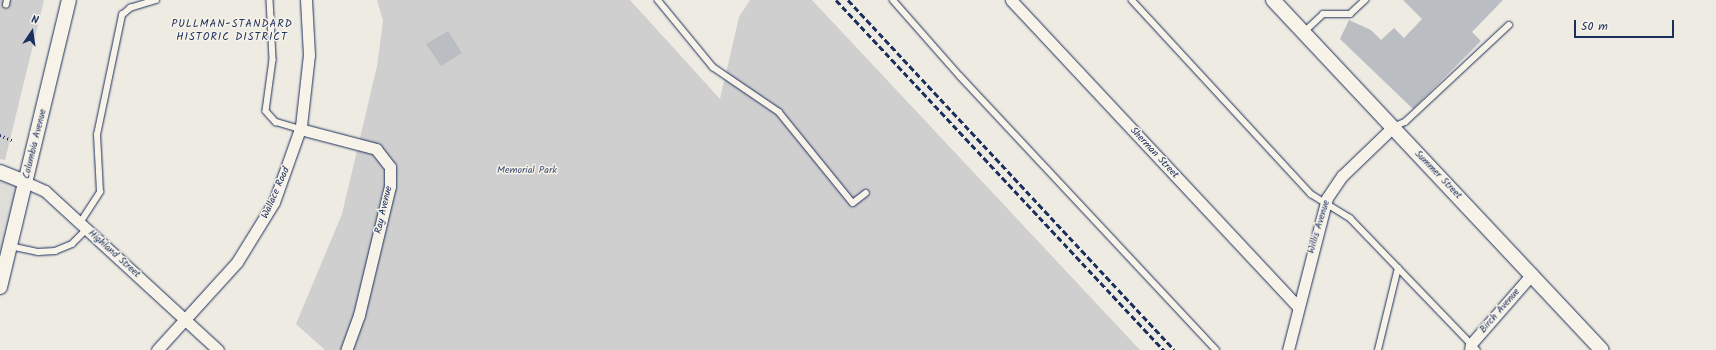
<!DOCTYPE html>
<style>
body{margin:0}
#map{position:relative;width:1716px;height:350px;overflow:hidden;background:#eeebe2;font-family:Kalam,sans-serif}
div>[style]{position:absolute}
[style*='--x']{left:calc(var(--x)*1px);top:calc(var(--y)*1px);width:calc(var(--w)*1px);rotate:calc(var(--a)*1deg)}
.built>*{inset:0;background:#deddd8}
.green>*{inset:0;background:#cfcfcf}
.building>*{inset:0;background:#babdc2}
.path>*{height:2.5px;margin-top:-1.25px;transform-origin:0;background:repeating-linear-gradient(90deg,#1b2f5e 0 1px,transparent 0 4px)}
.roads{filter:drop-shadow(0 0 1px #1b2f5e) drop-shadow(0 0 1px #1b2f5e)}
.service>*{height:5.5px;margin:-2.75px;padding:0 2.75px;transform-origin:2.75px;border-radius:2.75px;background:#f7f3e8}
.minor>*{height:11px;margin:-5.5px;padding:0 5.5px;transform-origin:5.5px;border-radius:5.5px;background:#f7f3e8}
.tertiary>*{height:14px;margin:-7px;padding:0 7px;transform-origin:7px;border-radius:7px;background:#f7f3e8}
.rail>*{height:3px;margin-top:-1.5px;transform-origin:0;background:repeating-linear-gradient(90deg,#1b2f5e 0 6px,transparent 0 9px)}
span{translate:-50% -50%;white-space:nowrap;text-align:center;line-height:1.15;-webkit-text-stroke:3px #f7f3e8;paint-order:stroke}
.street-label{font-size:10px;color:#1b2f5e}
.park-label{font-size:10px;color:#3f4f75}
.neighbourhood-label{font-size:11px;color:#1b2f5e;letter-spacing:1px}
.north{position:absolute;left:12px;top:12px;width:40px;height:40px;-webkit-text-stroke:3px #f7f3e8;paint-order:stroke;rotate:13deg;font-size:11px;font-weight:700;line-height:16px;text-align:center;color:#1b2f5e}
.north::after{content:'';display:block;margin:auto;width:14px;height:18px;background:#1b2f5e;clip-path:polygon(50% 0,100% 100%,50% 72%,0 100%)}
.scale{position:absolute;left:1574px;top:20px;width:100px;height:18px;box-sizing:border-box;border:2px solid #1b2f5e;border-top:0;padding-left:5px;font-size:12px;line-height:14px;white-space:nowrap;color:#1b2f5e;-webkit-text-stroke:3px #f7f3e8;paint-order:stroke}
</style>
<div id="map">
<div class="built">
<i style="clip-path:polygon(0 181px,21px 186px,0 274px)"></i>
</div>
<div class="green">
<i style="clip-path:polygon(0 0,44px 0,5px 160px,0 159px)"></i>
<i style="clip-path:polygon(377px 0,630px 0,720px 99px,739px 17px,750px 0,812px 0,1140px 350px,325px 350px,296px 324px,342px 214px,377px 66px,383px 21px)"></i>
</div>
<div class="building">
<i style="clip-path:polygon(1403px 0,1503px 0,1472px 32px,1481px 41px,1413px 109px,1340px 39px,1349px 20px,1371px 30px,1381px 40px,1394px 28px,1404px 38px,1422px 19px)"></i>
<i style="clip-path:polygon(448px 31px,462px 53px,441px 66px,426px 44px)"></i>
</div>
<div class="path">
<i style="--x:0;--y:135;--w:13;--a:23"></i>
</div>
<div class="roads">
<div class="service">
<i style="--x:270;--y:0;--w:60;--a:87.1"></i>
<i style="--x:273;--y:60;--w:51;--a:97.8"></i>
<i style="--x:266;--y:111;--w:15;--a:48"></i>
<i style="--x:276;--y:122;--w:25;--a:16"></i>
<i style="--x:658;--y:0;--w:87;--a:50.6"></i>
<i style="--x:713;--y:67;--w:80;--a:34.3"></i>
<i style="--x:779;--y:112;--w:117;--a:50.9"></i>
<i style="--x:853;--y:203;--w:16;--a:-38"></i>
<i style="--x:893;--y:0;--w:101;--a:48.6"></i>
<i style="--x:960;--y:76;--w:375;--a:46.9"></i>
<i style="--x:1132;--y:0;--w:264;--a:47.3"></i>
<i style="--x:1311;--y:194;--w:46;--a:31.6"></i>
<i style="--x:1350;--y:218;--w:183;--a:46.1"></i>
<i style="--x:6;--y:5;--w:5;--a:-79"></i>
<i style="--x:1304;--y:32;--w:26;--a:-43"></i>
<i style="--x:1323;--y:14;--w:27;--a:0"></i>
<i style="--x:1350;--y:14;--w:21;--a:-43"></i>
<i style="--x:1393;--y:127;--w:13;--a:-23"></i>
<i style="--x:1405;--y:122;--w:142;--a:-43"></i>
<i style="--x:80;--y:223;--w:37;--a:-57"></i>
<i style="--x:100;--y:192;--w:57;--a:-93"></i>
<i style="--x:97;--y:135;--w:123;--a:-78.2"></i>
<i style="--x:122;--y:15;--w:11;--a:-41"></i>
<i style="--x:130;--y:8;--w:27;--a:-17"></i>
<i style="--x:10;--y:246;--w:29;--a:12"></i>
<i style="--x:38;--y:252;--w:17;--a:-3"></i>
<i style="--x:55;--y:251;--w:18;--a:-22"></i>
<i style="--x:72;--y:244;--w:20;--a:-45"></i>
<i style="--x:1378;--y:350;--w:84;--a:-76.3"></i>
</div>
<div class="minor">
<i style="--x:1011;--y:0;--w:419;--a:46.9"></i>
<i style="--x:300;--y:129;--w:79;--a:14.7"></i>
<i style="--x:376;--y:149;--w:23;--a:52"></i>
<i style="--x:390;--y:167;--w:19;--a:90"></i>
<i style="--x:390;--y:186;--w:133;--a:103.5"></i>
<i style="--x:359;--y:315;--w:37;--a:110"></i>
<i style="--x:25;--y:182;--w:22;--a:24"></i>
<i style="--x:45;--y:191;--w:235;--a:42.6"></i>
<i style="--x:157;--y:350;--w:119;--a:-47.7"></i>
<i style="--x:237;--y:262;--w:70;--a:-58.3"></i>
<i style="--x:274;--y:202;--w:81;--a:-70.4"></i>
<i style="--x:301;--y:126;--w:71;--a:-83.6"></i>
<i style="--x:309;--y:55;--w:55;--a:-93.1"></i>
<i style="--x:1288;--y:350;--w:157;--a:-75.6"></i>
<i style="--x:1327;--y:198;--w:27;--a:-56"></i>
<i style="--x:1342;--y:176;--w:71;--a:-43.9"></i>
<i style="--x:1470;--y:350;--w:6;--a:-81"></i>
<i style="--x:1471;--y:344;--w:93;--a:-48.9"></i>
</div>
<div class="tertiary">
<i style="--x:1273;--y:0;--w:480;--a:46.8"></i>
<i style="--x:0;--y:172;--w:27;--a:22"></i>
<i style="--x:0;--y:287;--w:295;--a:-76.5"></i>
</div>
</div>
<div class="rail">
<i style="--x:836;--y:0;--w:480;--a:46.9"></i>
<i style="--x:848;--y:0;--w:478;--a:47"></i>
</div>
<div class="street-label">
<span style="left:35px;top:144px;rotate:-76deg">Columbia Avenue</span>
<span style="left:1154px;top:153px;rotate:47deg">Sherman Street</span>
<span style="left:1438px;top:175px;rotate:46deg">Summer Street</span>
<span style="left:276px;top:193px;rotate:-66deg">Wallace Road</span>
<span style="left:384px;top:210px;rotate:-77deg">Ray Avenue</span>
<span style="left:1319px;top:227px;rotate:-73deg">Willis Avenue</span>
<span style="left:114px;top:254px;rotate:42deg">Highland Street</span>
<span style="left:1500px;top:311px;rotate:-49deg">Birch Avenue</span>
</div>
<div class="park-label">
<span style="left:527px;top:171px">Memorial Park</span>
</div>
<div class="neighbourhood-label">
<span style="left:232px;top:31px">PULLMAN-STANDARD<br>HISTORIC DISTRICT</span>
</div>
<div class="north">N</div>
<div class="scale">50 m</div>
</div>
